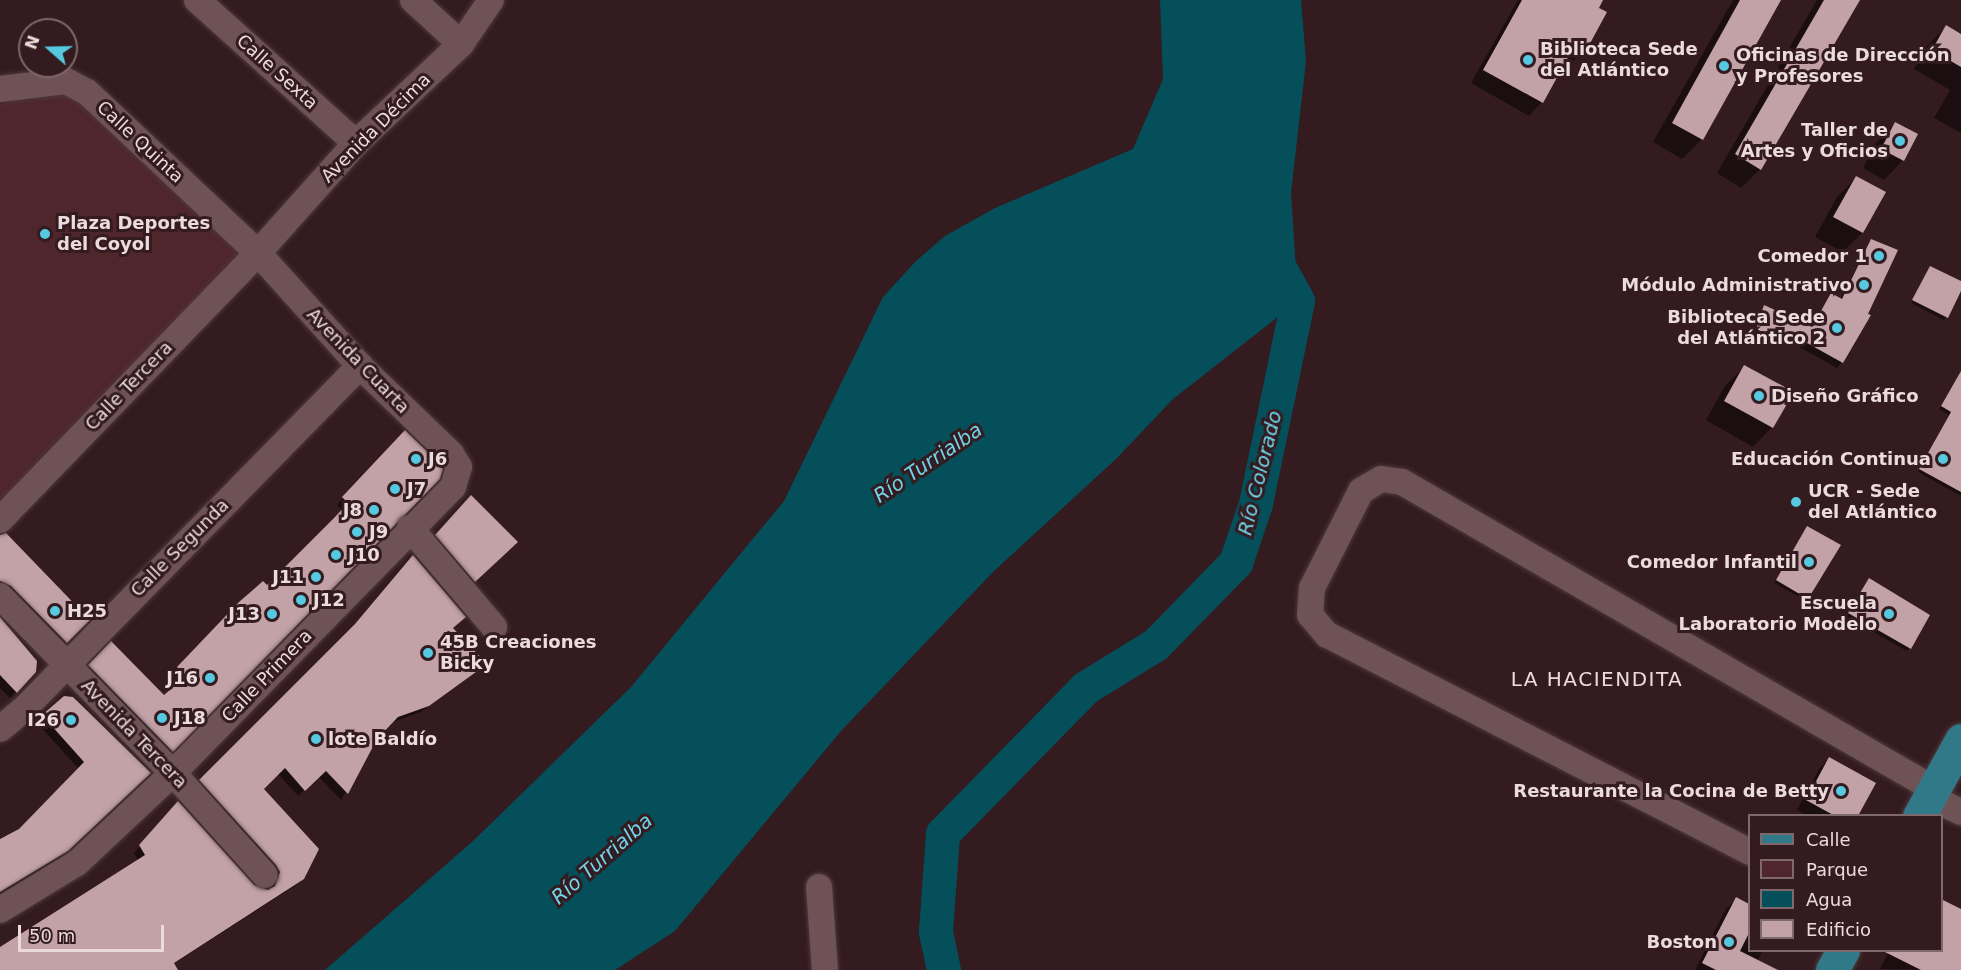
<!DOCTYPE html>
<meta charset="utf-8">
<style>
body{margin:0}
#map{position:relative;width:1961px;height:970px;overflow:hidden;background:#331b1f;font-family:"DejaVu Sans",sans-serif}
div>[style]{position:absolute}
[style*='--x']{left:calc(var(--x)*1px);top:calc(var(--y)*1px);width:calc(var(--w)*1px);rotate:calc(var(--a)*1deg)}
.green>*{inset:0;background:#50262d}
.water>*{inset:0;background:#054f5b}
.shadow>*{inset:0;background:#0007}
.river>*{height:34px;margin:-17px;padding:0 17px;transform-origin:17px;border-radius:17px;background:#054f5b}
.building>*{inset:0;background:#c2a2a6}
.roads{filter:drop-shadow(0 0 2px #4c383c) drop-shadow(0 0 2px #4c383c)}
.minor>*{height:26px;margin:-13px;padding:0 13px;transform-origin:13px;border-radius:13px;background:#6e5256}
.major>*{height:33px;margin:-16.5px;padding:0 16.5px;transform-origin:16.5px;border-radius:16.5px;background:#317988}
.dots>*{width:16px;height:16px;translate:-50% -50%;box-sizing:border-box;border:3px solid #331b1f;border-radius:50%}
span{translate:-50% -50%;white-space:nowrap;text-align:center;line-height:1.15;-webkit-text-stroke:6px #331b1f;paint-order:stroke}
.poi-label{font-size:18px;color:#ecdbdd;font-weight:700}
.left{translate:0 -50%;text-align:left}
.right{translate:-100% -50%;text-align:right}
.street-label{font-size:18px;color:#ecdbdd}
.water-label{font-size:20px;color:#71d3e9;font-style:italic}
.neighbourhood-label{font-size:20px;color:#ecdbdd;letter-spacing:1.5px}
.legend{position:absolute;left:1748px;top:814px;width:195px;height:138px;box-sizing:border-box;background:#331b1f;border:2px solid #7d686b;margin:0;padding:8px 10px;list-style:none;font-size:18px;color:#ecdbdd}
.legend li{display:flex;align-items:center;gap:12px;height:30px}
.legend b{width:30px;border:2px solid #7d686b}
.north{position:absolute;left:18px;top:18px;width:60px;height:60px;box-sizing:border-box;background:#331b1f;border:2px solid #7d686b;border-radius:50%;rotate:290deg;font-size:16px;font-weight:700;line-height:24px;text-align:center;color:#ecdbdd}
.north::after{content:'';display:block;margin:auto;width:21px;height:27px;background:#56c9e1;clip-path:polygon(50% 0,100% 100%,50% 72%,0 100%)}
.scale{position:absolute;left:18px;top:925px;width:146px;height:27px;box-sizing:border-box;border:3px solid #ecdbdd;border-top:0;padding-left:8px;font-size:18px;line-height:21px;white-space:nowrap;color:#ecdbdd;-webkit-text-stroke:4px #331b1f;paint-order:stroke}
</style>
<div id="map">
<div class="green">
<i style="clip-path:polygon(49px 92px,64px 94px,81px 103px,240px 252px,0 501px,0 104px)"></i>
</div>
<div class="water">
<i style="clip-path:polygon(1160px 0,1301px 0,1306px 61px,1291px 193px,1298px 301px,1173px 399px,1116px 459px,994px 571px,841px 731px,675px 931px,615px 970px,325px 970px,473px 841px,631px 687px,784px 501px,883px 297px,916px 261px,945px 236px,995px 208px,1133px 149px,1163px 79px)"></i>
</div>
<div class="shadow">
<i style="clip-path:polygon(1518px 0,1602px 0,1597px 8px,1605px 13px,1586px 48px,1572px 62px,1566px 58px,1542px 102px,1529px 116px,1471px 83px)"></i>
<i style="clip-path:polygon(1733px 0,1779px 0,1702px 139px,1682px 159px,1653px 142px)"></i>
<i style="clip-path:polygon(1817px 0,1858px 0,1760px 169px,1741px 188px,1717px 173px)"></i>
<i style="clip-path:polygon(1946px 27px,1961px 36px,1961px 133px,1934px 118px,1950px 90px,1914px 69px,1927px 46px)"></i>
<i style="clip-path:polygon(1896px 123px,1916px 135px,1903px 160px,1884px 180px,1863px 168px,1876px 143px)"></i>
<i style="clip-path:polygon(1856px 178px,1884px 193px,1862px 233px,1843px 252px,1815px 237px,1837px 197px)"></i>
<i style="clip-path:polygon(1871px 240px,1842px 362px,1837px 368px,1785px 339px,1778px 346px,1752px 334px,1764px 307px,1810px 328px,1831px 295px,1840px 300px)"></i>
<i style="clip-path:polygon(1930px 268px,1961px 283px,1944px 320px,1911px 303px)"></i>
<i style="clip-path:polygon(1745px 366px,1772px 427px,1753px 447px,1706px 420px,1725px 386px)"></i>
<i style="clip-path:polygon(1961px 381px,1961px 496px,1918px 472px,1949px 415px,1939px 409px,1955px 382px)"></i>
<i style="clip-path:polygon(398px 438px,438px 478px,166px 757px,83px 672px,111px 643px,164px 697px,180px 683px,171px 674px,240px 603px,267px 587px,342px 510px,337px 505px)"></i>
<i style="clip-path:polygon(465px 503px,516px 542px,468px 587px,430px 542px)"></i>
<i style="clip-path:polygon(1805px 531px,1807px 598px,1805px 600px,1774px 583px)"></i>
<i style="clip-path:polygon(0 535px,6px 535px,88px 620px,60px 649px,0 591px)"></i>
<i style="clip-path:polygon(1869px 580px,1910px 648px,1907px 651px,1847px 617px)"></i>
<i style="clip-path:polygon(0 619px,35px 671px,10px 698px,0 688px)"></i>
<i style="clip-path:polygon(451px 628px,485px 664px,421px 712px,390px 723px,376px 738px,341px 800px,318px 776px,298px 796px,278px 774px,262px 789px,303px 878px,296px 885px,173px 964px,176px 970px,0 970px,0 948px,138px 861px,134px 853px,172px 810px,253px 886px,271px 890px,274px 880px,194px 787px,348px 633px)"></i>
<i style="clip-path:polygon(64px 697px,149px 773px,60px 857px,0 894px,0 838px,19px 831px,79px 769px,37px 723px)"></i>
<i style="clip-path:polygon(1829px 759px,1857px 816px,1807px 816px,1797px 810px,1819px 769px)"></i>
<i style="clip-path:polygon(1736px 899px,1750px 906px,1750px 950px,1763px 950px,1753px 970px,1695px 970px,1726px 909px)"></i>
<i style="clip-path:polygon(1961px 910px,1961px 970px,1880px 969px,1890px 950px,1942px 950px)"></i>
</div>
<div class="river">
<i style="--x:944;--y:970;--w:39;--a:-102"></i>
<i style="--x:936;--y:932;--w:98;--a:-85.9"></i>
<i style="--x:943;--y:834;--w:204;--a:-45.6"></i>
<i style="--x:1086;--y:688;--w:82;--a:-31.6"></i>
<i style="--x:1156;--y:645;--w:115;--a:-45.7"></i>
<i style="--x:1236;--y:563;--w:62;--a:-71.3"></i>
<i style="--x:1256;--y:504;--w:207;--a:-78.3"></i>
<i style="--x:1298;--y:301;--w:48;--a:-118.7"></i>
</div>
<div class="building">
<i style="clip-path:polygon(1522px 0,1603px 0,1599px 8px,1607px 12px,1587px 49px,1576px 43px,1543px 103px,1483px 70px)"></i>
<i style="clip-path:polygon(1740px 0,1781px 0,1703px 140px,1672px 123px)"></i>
<i style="clip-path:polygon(1824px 0,1860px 0,1761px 170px,1735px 154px)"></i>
<i style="clip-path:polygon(1946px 25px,1961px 34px,1961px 67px,1932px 50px)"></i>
<i style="clip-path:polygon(1895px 122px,1918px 134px,1904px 161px,1881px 149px)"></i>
<i style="clip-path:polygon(1856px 176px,1886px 192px,1863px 233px,1833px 217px)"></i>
<i style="clip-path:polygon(1871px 239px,1898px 250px,1868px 314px,1871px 315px,1843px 363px,1789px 333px,1785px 342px,1756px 329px,1764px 305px,1812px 327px,1831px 293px,1842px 299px)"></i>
<i style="clip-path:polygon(1930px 266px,1961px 281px,1961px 291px,1948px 318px,1912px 300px)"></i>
<i style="clip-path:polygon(1744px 365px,1794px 392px,1773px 428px,1724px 401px)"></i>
<i style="clip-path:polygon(1961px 371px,1961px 492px,1919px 469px,1951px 412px,1941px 406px)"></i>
<i style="clip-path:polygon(405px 430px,439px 463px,443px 469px,440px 479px,173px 752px,88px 665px,111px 641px,164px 695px,186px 676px,177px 667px,239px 602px,263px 581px,267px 585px,333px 519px,348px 503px,342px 497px)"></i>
<i style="clip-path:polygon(471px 495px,518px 542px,475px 582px,435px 535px)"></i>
<i style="clip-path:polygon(1807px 526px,1841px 545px,1808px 599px,1776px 580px)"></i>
<i style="clip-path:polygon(6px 533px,90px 620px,67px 643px,11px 586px,0 581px,0 535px)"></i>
<i style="clip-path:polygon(413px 555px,466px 617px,453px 628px,487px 664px,429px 706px,398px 717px,377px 739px,348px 794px,326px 771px,305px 791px,285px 768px,264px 789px,319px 849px,304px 879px,174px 963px,178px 970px,0 970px,0 947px,145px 855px,139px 845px,178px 801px,254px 885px,268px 890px,275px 886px,280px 872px,276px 865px,199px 780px,355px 624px)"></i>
<i style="clip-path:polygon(1869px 578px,1930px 615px,1911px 649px,1848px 613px)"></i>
<i style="clip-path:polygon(0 617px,37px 661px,36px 672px,17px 693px,0 675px)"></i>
<i style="clip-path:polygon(64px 696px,73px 697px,151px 773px,68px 851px,0 892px,0 839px,19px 829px,84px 762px,42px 715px)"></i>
<i style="clip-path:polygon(1829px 757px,1876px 783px,1858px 816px,1835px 816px,1806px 800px)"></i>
<i style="clip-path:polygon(1736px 897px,1749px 904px,1749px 933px,1740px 951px,1778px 970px,1716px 970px,1702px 963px)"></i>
<i style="clip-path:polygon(1941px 899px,1961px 909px,1961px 970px,1921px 970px,1883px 951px,1941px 951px)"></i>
</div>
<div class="roads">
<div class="minor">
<i style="--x:197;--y:0;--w:214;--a:42"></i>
<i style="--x:413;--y:0;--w:65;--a:42.5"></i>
<i style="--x:0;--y:89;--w:66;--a:-6.9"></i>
<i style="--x:66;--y:81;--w:24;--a:28"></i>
<i style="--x:87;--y:92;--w:235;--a:43.3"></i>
<i style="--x:258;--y:253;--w:152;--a:47.9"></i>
<i style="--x:360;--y:366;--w:127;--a:44"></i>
<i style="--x:451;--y:454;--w:15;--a:58"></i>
<i style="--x:459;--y:467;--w:21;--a:107"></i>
<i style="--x:453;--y:487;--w:400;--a:134.4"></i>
<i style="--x:173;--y:773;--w:132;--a:136.8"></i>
<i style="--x:77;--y:863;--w:90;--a:148.6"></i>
<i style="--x:0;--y:520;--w:371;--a:-46"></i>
<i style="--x:258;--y:253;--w:147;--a:-48.3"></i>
<i style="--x:356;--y:143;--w:144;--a:-43.3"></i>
<i style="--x:461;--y:44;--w:53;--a:-55.7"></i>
<i style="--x:410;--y:528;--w:130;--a:49.7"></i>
<i style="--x:0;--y:596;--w:248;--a:45.7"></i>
<i style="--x:173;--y:773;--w:137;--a:48"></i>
<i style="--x:0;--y:729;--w:30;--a:-40"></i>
<i style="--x:23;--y:710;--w:482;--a:-45.6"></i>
<i style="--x:1930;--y:797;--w:34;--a:26"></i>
<i style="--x:1750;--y:852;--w:475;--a:-152.8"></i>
<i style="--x:1327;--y:635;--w:26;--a:-130"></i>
<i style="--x:1310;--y:615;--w:27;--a:-86"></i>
<i style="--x:1312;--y:588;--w:109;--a:-63.2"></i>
<i style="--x:1361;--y:491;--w:23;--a:-31"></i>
<i style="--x:1381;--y:479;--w:21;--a:8"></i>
<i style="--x:1402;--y:482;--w:614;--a:29.99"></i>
<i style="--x:819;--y:887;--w:83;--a:85.9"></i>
</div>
<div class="major">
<i style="--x:1919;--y:816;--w:87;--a:-61.1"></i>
<i style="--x:1832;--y:970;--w:23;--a:-61"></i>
</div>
</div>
<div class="dots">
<i style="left:1528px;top:60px;background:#56c9e1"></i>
<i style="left:1724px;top:66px;background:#56c9e1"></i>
<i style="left:1900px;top:141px;background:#56c9e1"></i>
<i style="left:45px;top:234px;background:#56c9e1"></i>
<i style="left:1879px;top:256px;background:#56c9e1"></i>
<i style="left:1864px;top:285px;background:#56c9e1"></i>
<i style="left:1837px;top:328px;background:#56c9e1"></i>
<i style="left:1759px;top:396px;background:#56c9e1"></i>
<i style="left:416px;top:459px;background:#56c9e1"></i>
<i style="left:1943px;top:459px;background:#56c9e1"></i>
<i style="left:395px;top:489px;background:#56c9e1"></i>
<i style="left:1796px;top:502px;background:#56c9e1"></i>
<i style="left:374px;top:510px;background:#56c9e1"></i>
<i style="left:357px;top:532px;background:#56c9e1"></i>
<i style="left:336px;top:555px;background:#56c9e1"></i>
<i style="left:1809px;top:562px;background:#56c9e1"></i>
<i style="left:316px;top:577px;background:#56c9e1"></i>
<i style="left:301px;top:600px;background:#56c9e1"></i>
<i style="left:55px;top:611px;background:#56c9e1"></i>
<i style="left:272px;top:614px;background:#56c9e1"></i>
<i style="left:1889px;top:614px;background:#56c9e1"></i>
<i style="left:428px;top:653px;background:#56c9e1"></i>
<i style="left:210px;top:678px;background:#56c9e1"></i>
<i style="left:162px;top:718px;background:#56c9e1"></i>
<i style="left:71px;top:720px;background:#56c9e1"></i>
<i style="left:316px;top:739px;background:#56c9e1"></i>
<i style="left:1841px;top:791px;background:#56c9e1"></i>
<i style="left:1729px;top:942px;background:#56c9e1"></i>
</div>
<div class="poi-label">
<span class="left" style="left:1540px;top:60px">Biblioteca Sede<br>del Atlántico</span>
<span class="left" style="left:1736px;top:66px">Oficinas de Dirección<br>y Profesores</span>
<span class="right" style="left:1888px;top:141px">Taller de<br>Artes y Oficios</span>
<span class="left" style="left:57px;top:234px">Plaza Deportes<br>del Coyol</span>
<span class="right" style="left:1867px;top:256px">Comedor 1</span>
<span class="right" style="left:1852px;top:285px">Módulo Administrativo</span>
<span class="right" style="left:1825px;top:328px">Biblioteca Sede<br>del Atlántico 2</span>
<span class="left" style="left:1771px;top:396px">Diseño Gráfico</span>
<span class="left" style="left:428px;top:459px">J6</span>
<span class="right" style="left:1931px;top:459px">Educación Continua</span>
<span class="left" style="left:407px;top:489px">J7</span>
<span class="left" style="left:1808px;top:502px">UCR - Sede<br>del Atlántico</span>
<span class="right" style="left:362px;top:510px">J8</span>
<span class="left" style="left:369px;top:532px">J9</span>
<span class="left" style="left:348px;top:555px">J10</span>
<span class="right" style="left:1797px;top:562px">Comedor Infantil</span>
<span class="right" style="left:304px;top:577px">J11</span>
<span class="left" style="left:313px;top:600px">J12</span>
<span class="right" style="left:1877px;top:614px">Escuela<br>Laboratorio Modelo</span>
<span class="left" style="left:67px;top:611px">H25</span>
<span class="right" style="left:260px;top:614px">J13</span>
<span class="left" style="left:440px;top:653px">45B Creaciones<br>Bicky</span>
<span class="right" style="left:198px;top:678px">J16</span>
<span class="left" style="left:174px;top:718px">J18</span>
<span class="right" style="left:59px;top:720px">I26</span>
<span class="left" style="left:328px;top:739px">lote Baldío</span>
<span class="right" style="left:1829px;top:791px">Restaurante la Cocina de Betty</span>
<span class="right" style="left:1717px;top:942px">Boston</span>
</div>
<div class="street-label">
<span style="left:277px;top:72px;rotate:42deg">Calle Sexta</span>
<span style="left:376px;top:128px;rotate:-45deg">Avenida Décima</span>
<span style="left:140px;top:142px;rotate:43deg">Calle Quinta</span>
<span style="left:358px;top:361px;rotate:46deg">Avenida Cuarta</span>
<span style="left:129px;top:386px;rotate:-46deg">Calle Tercera</span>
<span style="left:180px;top:548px;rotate:-45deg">Calle Segunda</span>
<span style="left:267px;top:676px;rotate:-46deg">Calle Primera</span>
<span style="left:134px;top:734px;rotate:46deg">Avenida Tercera</span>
</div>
<div class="water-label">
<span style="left:928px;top:463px;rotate:-34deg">Río Turrialba</span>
<span style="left:1260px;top:473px;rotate:-76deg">Río Colorado</span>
<span style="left:602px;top:859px;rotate:-41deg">Río Turrialba</span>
</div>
<div class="neighbourhood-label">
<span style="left:1597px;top:679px">LA HACIENDITA</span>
</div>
<ul class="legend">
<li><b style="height:8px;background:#317988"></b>Calle</li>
<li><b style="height:16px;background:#50262d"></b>Parque</li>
<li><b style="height:16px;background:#054f5b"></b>Agua</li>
<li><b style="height:16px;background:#c2a2a6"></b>Edificio</li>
</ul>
<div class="north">N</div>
<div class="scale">50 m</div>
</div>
